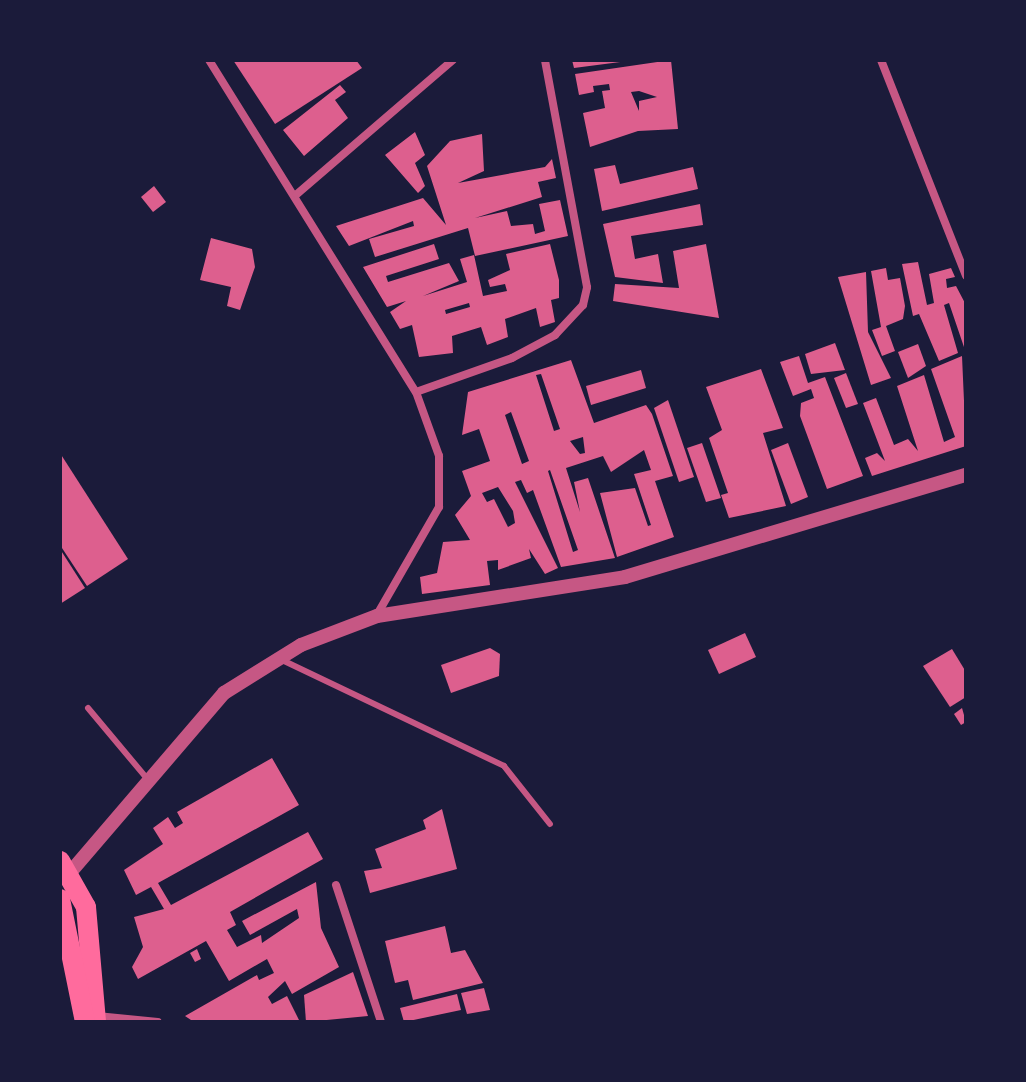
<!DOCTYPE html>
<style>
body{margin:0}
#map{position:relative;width:1026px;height:1082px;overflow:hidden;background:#1b1b3a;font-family:"Roboto Serif",serif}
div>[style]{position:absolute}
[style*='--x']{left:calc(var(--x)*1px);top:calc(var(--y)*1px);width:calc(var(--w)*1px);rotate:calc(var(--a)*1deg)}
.building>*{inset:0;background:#dd5f8e}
.service>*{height:6px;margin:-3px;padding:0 3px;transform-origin:3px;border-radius:3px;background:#c65784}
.minor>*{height:8px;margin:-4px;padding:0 4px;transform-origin:4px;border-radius:4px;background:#c65784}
.tertiary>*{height:14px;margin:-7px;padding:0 7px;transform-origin:7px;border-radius:7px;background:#c65784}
.primary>*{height:20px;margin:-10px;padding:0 10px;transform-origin:10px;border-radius:10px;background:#ff6b9d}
span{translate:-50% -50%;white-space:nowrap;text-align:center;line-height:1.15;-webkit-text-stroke:7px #1b1b3a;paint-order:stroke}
.frame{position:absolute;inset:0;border:62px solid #1b1b3a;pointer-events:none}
</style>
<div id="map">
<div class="building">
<i style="clip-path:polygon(233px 60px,356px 60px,362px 68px,275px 124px)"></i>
<i style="clip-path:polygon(572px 60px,627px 60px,628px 61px,574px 68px)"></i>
<i style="clip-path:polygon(evenodd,671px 60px,678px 129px,638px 131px,590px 147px,583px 113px,605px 108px,602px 91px,610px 90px,609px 84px,593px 86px,594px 92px,579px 95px,575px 74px,671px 60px,639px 91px,657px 97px,639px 101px,639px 111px,631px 92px,639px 91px)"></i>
<i style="clip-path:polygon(340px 85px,346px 92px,335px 100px,348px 118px,304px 156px,283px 130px)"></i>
<i style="clip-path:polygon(415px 132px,425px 155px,415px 163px,425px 186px,418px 193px,385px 155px)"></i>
<i style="clip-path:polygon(482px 134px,484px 171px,458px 183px,545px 167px,552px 159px,556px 178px,538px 182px,542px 197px,475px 218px,507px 211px,511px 226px,533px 224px,535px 234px,545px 231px,539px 204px,560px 200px,568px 236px,475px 256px,468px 228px,375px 257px,369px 239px,414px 226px,413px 221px,349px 246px,336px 226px,423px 198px,446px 225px,427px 166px,450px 141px)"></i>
<i style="clip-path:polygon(615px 165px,620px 184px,693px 167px,698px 189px,602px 211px,594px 169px)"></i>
<i style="clip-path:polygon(154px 186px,166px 202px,153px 212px,141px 197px)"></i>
<i style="clip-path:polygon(700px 204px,703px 225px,631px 236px,635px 259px,658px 254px,663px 283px,615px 277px,603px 224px)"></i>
<i style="clip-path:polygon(211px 238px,252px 249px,255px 267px,240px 310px,227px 306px,231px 287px,200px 280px)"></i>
<i style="clip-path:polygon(evenodd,434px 244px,439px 259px,386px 276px,388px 282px,449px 263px,459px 281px,423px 296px,467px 282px,460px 259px,474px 255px,483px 296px,507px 291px,505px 284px,490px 287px,488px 280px,510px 270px,506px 254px,550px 244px,559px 280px,559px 298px,551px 300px,555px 322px,540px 327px,536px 308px,505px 319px,508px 337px,487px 345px,481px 327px,452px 336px,453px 353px,419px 357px,412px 325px,400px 329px,390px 312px,406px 301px,387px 307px,363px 267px,434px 244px,469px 303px,470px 307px,446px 314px,445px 310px,469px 303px)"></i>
<i style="clip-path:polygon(706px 244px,719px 318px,613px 301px,615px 284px,679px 288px,673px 251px)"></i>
<i style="clip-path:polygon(918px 262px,927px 305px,934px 303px,929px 274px,951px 268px,955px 277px,946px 279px,947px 288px,956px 286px,966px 305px,966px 353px,949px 303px,944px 305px,958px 353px,939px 361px,919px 314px,913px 316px,902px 264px)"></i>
<i style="clip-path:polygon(886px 268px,888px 280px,900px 278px,905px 306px,903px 319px,886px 326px,895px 351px,882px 356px,872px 330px,881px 327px,871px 271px)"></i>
<i style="clip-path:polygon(866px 272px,868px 332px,891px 378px,871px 385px,838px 277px)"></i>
<i style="clip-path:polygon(835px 343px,845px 370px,811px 374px,805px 354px)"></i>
<i style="clip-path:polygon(918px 344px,926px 366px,908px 378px,898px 352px)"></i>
<i style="clip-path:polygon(799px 356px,808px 383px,825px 377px,863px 476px,827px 489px,800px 416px,801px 403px,814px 398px,811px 389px,793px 396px,780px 362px)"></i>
<i style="clip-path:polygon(962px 356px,966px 446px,872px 476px,865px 458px,877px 453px,885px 461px,863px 403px,876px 398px,894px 445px,908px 439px,918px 451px,897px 386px,924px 375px,944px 442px,955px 437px,931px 369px)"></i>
<i style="clip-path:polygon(evenodd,571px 360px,594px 423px,646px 405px,652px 414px,673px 476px,655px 481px,674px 537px,617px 557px,600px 493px,635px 488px,648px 526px,651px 525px,634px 474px,651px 470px,644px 450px,611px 472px,603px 456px,566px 468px,580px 512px,574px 482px,588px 478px,615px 558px,561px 567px,533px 490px,527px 493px,521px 480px,515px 482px,558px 568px,545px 574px,529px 549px,531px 558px,498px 570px,498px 560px,487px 561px,490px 585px,422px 594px,420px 577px,437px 573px,443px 542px,470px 540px,455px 515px,471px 496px,462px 471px,490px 461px,479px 429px,462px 435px,468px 392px,571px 360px,541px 374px,560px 429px,554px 431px,536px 375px,541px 374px,571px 360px,511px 412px,529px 461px,522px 464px,505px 415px,511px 412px,571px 360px,583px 437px,585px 453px,580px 454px,570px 441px,583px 437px,571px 360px,548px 471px,550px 470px,578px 550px,573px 552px,548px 471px,571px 360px,498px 487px,513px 511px,515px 523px,508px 527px,494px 499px,487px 502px,482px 493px,498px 487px)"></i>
<i style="clip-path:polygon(761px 369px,783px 428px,763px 433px,786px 506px,729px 518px,721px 495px,728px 493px,709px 438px,722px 430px,706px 387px)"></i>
<i style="clip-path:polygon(641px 370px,646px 388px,591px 405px,586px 386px)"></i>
<i style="clip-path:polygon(846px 373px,858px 404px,846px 408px,834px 378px)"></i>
<i style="clip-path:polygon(668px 400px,694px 477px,679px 482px,654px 408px)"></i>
<i style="clip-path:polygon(702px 443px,721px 498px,706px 502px,687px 448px)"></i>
<i style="clip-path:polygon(788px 443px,808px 497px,791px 504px,771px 450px)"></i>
<i style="clip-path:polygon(60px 453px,128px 559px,87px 586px,60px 545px)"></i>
<i style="clip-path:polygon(60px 549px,85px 588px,60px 604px)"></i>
<i style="clip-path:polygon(745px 633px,756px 657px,719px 674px,708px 650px)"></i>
<i style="clip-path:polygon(490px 648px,500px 654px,499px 676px,451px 693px,441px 665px)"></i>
<i style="clip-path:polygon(952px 649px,966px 672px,966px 697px,950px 707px,923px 666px)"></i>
<i style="clip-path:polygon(962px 708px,966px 722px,961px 725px,954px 714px)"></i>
<i style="clip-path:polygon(272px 758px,299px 805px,158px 883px,171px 905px,308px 832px,323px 859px,230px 912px,236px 925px,227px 930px,237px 947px,261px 935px,262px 943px,299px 918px,297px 909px,250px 935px,242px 921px,316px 882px,321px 928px,339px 967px,292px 994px,285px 981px,268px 997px,272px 1004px,287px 996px,300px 1022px,194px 1022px,185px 1016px,257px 975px,259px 980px,274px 973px,267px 959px,229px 981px,206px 941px,138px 979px,132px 967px,143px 947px,134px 917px,164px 909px,151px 887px,136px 895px,124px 870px,163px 844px,153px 828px,168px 817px,175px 828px,183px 823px,177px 812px)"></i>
<i style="clip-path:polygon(442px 809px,457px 869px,370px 893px,364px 871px,382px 868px,375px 849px,426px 829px,423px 820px)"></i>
<i style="clip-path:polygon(445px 926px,451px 953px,465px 950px,483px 983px,413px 1000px,408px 980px,395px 983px,385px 941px)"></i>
<i style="clip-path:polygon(197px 949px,201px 959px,195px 962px,190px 953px)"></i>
<i style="clip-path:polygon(353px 972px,368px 1016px,306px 1022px,304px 995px)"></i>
<i style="clip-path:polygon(484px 988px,490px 1010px,467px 1014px,461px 993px)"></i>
<i style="clip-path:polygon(457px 994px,461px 1010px,404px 1022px,400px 1008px)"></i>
</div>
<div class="service">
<i style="--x:282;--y:660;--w:246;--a:25.5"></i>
<i style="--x:504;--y:766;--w:74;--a:51.6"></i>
<i style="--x:88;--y:708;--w:95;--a:50.1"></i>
</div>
<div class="minor">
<i style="--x:209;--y:60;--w:391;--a:58.1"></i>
<i style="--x:416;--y:392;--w:68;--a:70.2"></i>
<i style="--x:439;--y:456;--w:51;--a:90"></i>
<i style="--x:439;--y:507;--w:125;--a:119.9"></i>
<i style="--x:881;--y:60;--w:232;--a:68.5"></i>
<i style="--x:297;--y:194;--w:206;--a:-40.7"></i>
<i style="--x:416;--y:392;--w:102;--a:-19.5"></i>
<i style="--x:512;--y:358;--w:49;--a:-28.1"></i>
<i style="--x:555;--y:335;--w:41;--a:-47"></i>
<i style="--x:583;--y:305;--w:18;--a:-77"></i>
<i style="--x:587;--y:287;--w:231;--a:-100.5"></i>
<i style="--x:336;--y:885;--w:144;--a:71.8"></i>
<i style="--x:97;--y:1016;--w:61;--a:5.6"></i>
</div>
<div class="tertiary">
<i style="--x:68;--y:875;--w:240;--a:-49.4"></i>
<i style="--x:224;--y:693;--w:91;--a:-31.9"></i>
<i style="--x:301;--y:645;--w:81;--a:-20.9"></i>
<i style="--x:377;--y:616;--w:251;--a:-8.9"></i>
<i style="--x:625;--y:577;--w:356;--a:-16.7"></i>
</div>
<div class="primary">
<i style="--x:60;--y:861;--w:53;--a:60.5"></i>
<i style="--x:86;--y:907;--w:115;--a:85"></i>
<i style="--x:60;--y:899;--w:126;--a:78.5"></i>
</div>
<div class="frame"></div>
</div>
